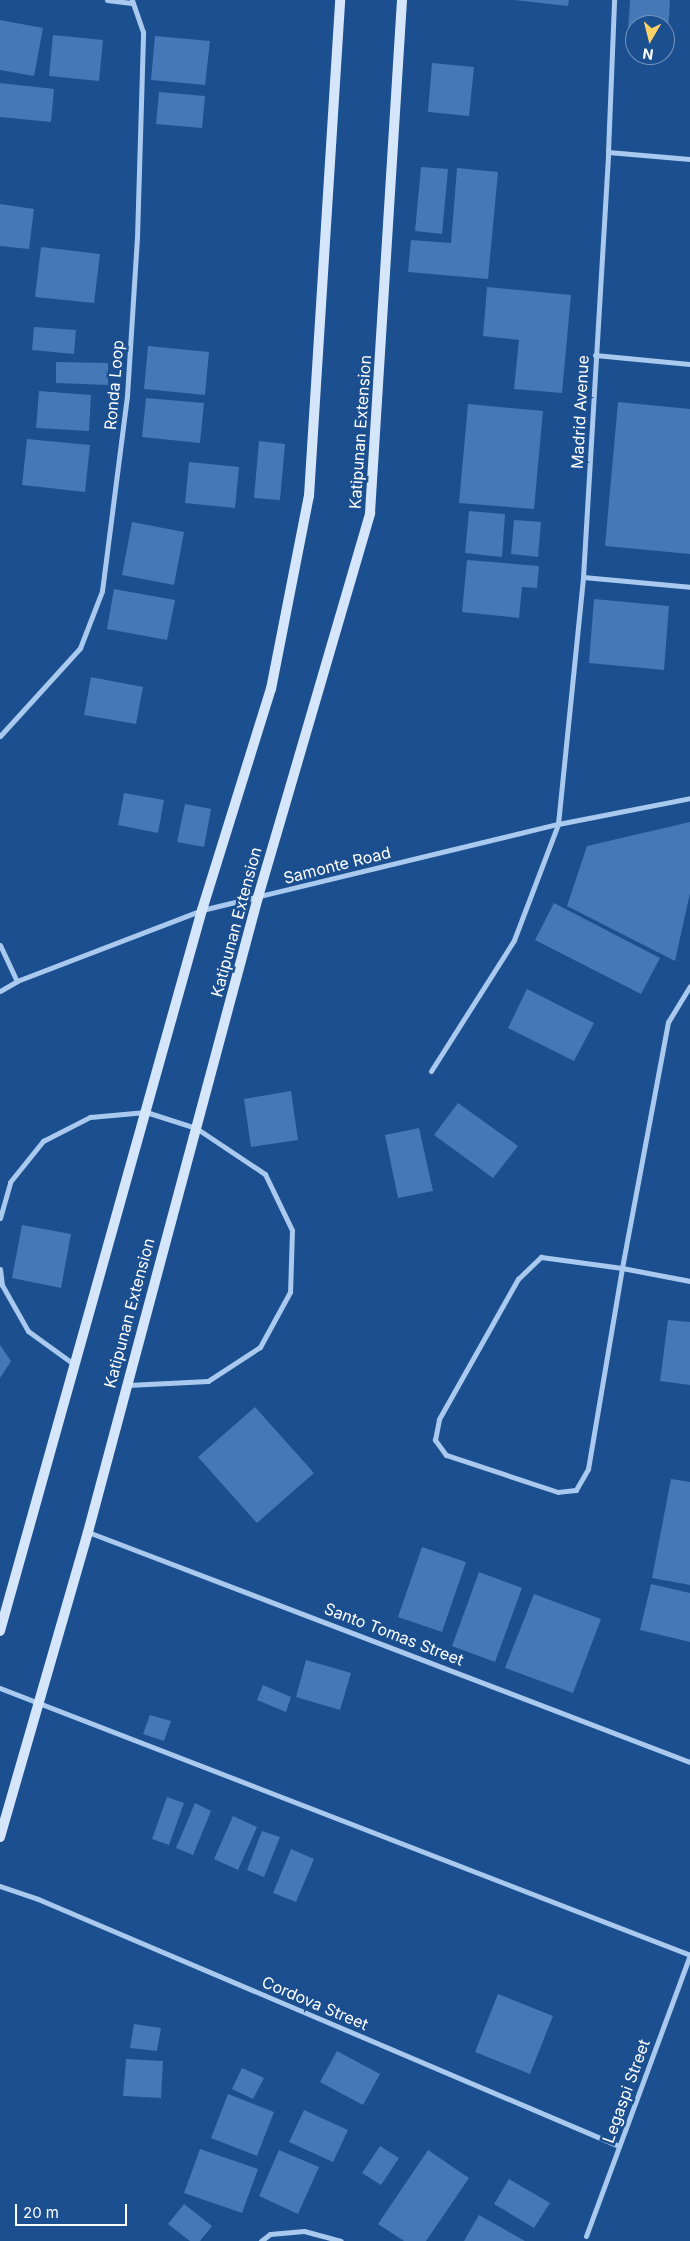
<!DOCTYPE html>
<style>
body{margin:0}
#map{position:relative;width:690px;height:2241px;overflow:hidden;background:#1b4f8f;font-family:Inter,sans-serif}
div>[style]{position:absolute}
[style*='--x']{left:calc(var(--x)*1px);top:calc(var(--y)*1px);width:calc(var(--w)*1px);rotate:calc(var(--a)*1deg)}
.building>*{inset:0;background:#4478b7}
.street>*{height:5px;margin:-2.5px;padding:0 2.5px;transform-origin:2.5px;border-radius:2.5px;background:#a9c9ee}
.secondary>*{height:10px;margin:-5px;padding:0 5px;transform-origin:5px;border-radius:5px;background:#d6e6fa}
span{translate:-50% -50%;white-space:nowrap;text-align:center;line-height:1.15;-webkit-text-stroke:5px #1b4f8f;paint-order:stroke}
.street-label{font-size:16px;color:#fff}
.north{position:absolute;left:625px;top:15px;width:50px;height:50px;box-sizing:border-box;background:#1b4f8f;border:1px solid #7695bc;border-radius:50%;rotate:188deg;font-size:14px;font-weight:700;line-height:20px;text-align:center;color:#fff}
.north::after{content:'';display:block;margin:auto;width:18px;height:22px;background:#ffd166;clip-path:polygon(50% 0,100% 100%,50% 72%,0 100%)}
.scale{position:absolute;left:15px;top:2204px;width:112px;height:22px;box-sizing:border-box;border:2px solid #fff;border-top:0;padding-left:6px;font-size:15px;line-height:18px;white-space:nowrap;color:#fff;-webkit-text-stroke:4px #1b4f8f;paint-order:stroke}
</style>
<div id="map">
<div class="building">
<i style="clip-path:polygon(514px 0,569px 0,568px 6px)"></i>
<i style="clip-path:polygon(630px 0,670px 0,668px 32px,665px 32px,665px 25px,635px 25px,635px 31px,628px 31px)"></i>
<i style="clip-path:polygon(0 20px,43px 28px,34px 76px,0 70px)"></i>
<i style="clip-path:polygon(53px 35px,103px 40px,99px 81px,49px 76px)"></i>
<i style="clip-path:polygon(155px 36px,210px 41px,205px 85px,151px 80px)"></i>
<i style="clip-path:polygon(432px 63px,474px 67px,469px 116px,428px 112px)"></i>
<i style="clip-path:polygon(0 83px,54px 89px,51px 122px,0 117px)"></i>
<i style="clip-path:polygon(159px 92px,205px 96px,202px 128px,156px 124px)"></i>
<i style="clip-path:polygon(421px 167px,448px 169px,442px 234px,415px 231px)"></i>
<i style="clip-path:polygon(457px 168px,498px 172px,488px 279px,408px 272px,411px 240px,451px 243px)"></i>
<i style="clip-path:polygon(0 204px,34px 209px,29px 249px,0 246px)"></i>
<i style="clip-path:polygon(41px 247px,100px 254px,94px 303px,35px 297px)"></i>
<i style="clip-path:polygon(487px 287px,571px 295px,562px 393px,514px 389px,519px 340px,483px 336px)"></i>
<i style="clip-path:polygon(34px 327px,76px 330px,74px 354px,32px 350px)"></i>
<i style="clip-path:polygon(148px 346px,209px 352px,205px 395px,144px 389px)"></i>
<i style="clip-path:polygon(56px 362px,108px 363px,108px 385px,56px 383px)"></i>
<i style="clip-path:polygon(39px 391px,91px 395px,89px 431px,36px 428px)"></i>
<i style="clip-path:polygon(146px 398px,204px 403px,200px 443px,142px 437px)"></i>
<i style="clip-path:polygon(618px 402px,690px 409px,690px 554px,605px 546px)"></i>
<i style="clip-path:polygon(468px 404px,543px 411px,534px 509px,459px 503px)"></i>
<i style="clip-path:polygon(27px 439px,90px 445px,85px 492px,22px 485px)"></i>
<i style="clip-path:polygon(259px 441px,285px 444px,280px 500px,254px 498px)"></i>
<i style="clip-path:polygon(189px 462px,239px 467px,235px 508px,185px 503px)"></i>
<i style="clip-path:polygon(469px 511px,505px 514px,502px 557px,465px 553px)"></i>
<i style="clip-path:polygon(514px 520px,541px 522px,538px 557px,511px 554px)"></i>
<i style="clip-path:polygon(132px 522px,184px 532px,174px 585px,122px 575px)"></i>
<i style="clip-path:polygon(467px 560px,539px 566px,537px 588px,522px 587px,519px 618px,462px 612px)"></i>
<i style="clip-path:polygon(114px 589px,175px 600px,167px 640px,107px 629px)"></i>
<i style="clip-path:polygon(594px 599px,669px 606px,664px 670px,589px 663px)"></i>
<i style="clip-path:polygon(91px 677px,143px 687px,136px 724px,84px 715px)"></i>
<i style="clip-path:polygon(124px 793px,164px 800px,158px 833px,118px 825px)"></i>
<i style="clip-path:polygon(185px 804px,211px 809px,204px 847px,177px 842px)"></i>
<i style="clip-path:polygon(690px 822px,690px 893px,675px 961px,567px 906px,587px 846px)"></i>
<i style="clip-path:polygon(554px 903px,660px 958px,641px 994px,535px 940px)"></i>
<i style="clip-path:polygon(527px 989px,594px 1023px,574px 1061px,508px 1028px)"></i>
<i style="clip-path:polygon(291px 1091px,298px 1140px,251px 1147px,244px 1099px)"></i>
<i style="clip-path:polygon(458px 1103px,518px 1146px,493px 1178px,434px 1135px)"></i>
<i style="clip-path:polygon(419px 1128px,433px 1191px,398px 1198px,385px 1135px)"></i>
<i style="clip-path:polygon(22px 1225px,71px 1234px,61px 1288px,12px 1278px)"></i>
<i style="clip-path:polygon(668px 1320px,690px 1322px,690px 1385px,660px 1381px)"></i>
<i style="clip-path:polygon(0 1345px,11px 1361px,0 1378px)"></i>
<i style="clip-path:polygon(255px 1407px,314px 1473px,257px 1523px,198px 1457px)"></i>
<i style="clip-path:polygon(671px 1479px,690px 1482px,690px 1585px,652px 1578px)"></i>
<i style="clip-path:polygon(422px 1547px,466px 1562px,442px 1632px,398px 1617px)"></i>
<i style="clip-path:polygon(479px 1572px,522px 1588px,495px 1662px,452px 1646px)"></i>
<i style="clip-path:polygon(651px 1584px,690px 1593px,690px 1642px,640px 1630px)"></i>
<i style="clip-path:polygon(534px 1594px,601px 1619px,573px 1693px,505px 1668px)"></i>
<i style="clip-path:polygon(306px 1660px,351px 1673px,340px 1710px,296px 1697px)"></i>
<i style="clip-path:polygon(263px 1685px,291px 1697px,286px 1712px,257px 1700px)"></i>
<i style="clip-path:polygon(150px 1715px,171px 1721px,164px 1741px,143px 1734px)"></i>
<i style="clip-path:polygon(167px 1797px,184px 1803px,169px 1845px,152px 1839px)"></i>
<i style="clip-path:polygon(195px 1803px,211px 1811px,193px 1855px,176px 1848px)"></i>
<i style="clip-path:polygon(233px 1816px,257px 1827px,238px 1870px,214px 1859px)"></i>
<i style="clip-path:polygon(262px 1831px,280px 1837px,264px 1877px,247px 1870px)"></i>
<i style="clip-path:polygon(291px 1849px,314px 1859px,296px 1902px,273px 1893px)"></i>
<i style="clip-path:polygon(498px 1994px,553px 2016px,530px 2074px,475px 2052px)"></i>
<i style="clip-path:polygon(134px 2024px,161px 2028px,157px 2051px,130px 2048px)"></i>
<i style="clip-path:polygon(337px 2051px,380px 2074px,363px 2105px,320px 2082px)"></i>
<i style="clip-path:polygon(126px 2059px,163px 2061px,161px 2098px,123px 2096px)"></i>
<i style="clip-path:polygon(242px 2068px,264px 2078px,253px 2099px,232px 2089px)"></i>
<i style="clip-path:polygon(228px 2094px,274px 2112px,257px 2156px,211px 2138px)"></i>
<i style="clip-path:polygon(304px 2110px,348px 2130px,333px 2162px,289px 2142px)"></i>
<i style="clip-path:polygon(380px 2146px,399px 2158px,381px 2185px,362px 2173px)"></i>
<i style="clip-path:polygon(200px 2149px,258px 2169px,242px 2213px,184px 2193px)"></i>
<i style="clip-path:polygon(279px 2150px,319px 2167px,298px 2214px,259px 2196px)"></i>
<i style="clip-path:polygon(428px 2150px,469px 2178px,426px 2241px,404px 2241px,378px 2224px)"></i>
<i style="clip-path:polygon(509px 2179px,550px 2203px,534px 2228px,494px 2204px)"></i>
<i style="clip-path:polygon(184px 2204px,212px 2226px,200px 2241px,190px 2241px,168px 2224px)"></i>
<i style="clip-path:polygon(479px 2215px,525px 2241px,464px 2241px)"></i>
</div>
<div class="street">
<i style="--x:107;--y:0;--w:25;--a:7"></i>
<i style="--x:608;--y:152;--w:82;--a:4.9"></i>
<i style="--x:595;--y:355;--w:95;--a:5.4"></i>
<i style="--x:583;--y:577;--w:107;--a:5.3"></i>
<i style="--x:0;--y:736;--w:119;--a:-47.7"></i>
<i style="--x:80;--y:648;--w:61;--a:-68.9"></i>
<i style="--x:102;--y:591;--w:197;--a:-82.7"></i>
<i style="--x:127;--y:396;--w:158;--a:-86.4"></i>
<i style="--x:137;--y:238;--w:206;--a:-88.3"></i>
<i style="--x:143;--y:32;--w:34;--a:-109"></i>
<i style="--x:0;--y:945;--w:40;--a:65"></i>
<i style="--x:690;--y:986;--w:42;--a:121.4"></i>
<i style="--x:668;--y:1022;--w:250;--a:100.6"></i>
<i style="--x:622;--y:1268;--w:204;--a:99.6"></i>
<i style="--x:588;--y:1469;--w:24;--a:120"></i>
<i style="--x:576;--y:1490;--w:18;--a:174"></i>
<i style="--x:558;--y:1492;--w:118;--a:-161.7"></i>
<i style="--x:446;--y:1455;--w:19;--a:-126"></i>
<i style="--x:435;--y:1440;--w:21;--a:-79"></i>
<i style="--x:439;--y:1419;--w:161;--a:-60.6"></i>
<i style="--x:518;--y:1279;--w:32;--a:-44"></i>
<i style="--x:541;--y:1257;--w:82;--a:7.7"></i>
<i style="--x:622;--y:1268;--w:69;--a:10.8"></i>
<i style="--x:0;--y:991;--w:20;--a:-30"></i>
<i style="--x:17;--y:981;--w:198;--a:-21"></i>
<i style="--x:202;--y:910;--w:366;--a:-13.6"></i>
<i style="--x:558;--y:824;--w:135;--a:-11.1"></i>
<i style="--x:431;--y:1071;--w:155;--a:-57.6"></i>
<i style="--x:514;--y:940;--w:124;--a:-69.2"></i>
<i style="--x:558;--y:824;--w:248;--a:-84.2"></i>
<i style="--x:583;--y:577;--w:426;--a:-86.6"></i>
<i style="--x:608;--y:152;--w:152;--a:-87.7"></i>
<i style="--x:0;--y:1218;--w:37;--a:-74"></i>
<i style="--x:10;--y:1182;--w:53;--a:-51.2"></i>
<i style="--x:43;--y:1141;--w:53;--a:-27.1"></i>
<i style="--x:90;--y:1117;--w:56;--a:-5.1"></i>
<i style="--x:146;--y:1112;--w:52;--a:17.7"></i>
<i style="--x:196;--y:1128;--w:83;--a:33.7"></i>
<i style="--x:265;--y:1174;--w:62;--a:64.3"></i>
<i style="--x:292;--y:1230;--w:62;--a:91.8"></i>
<i style="--x:290;--y:1292;--w:63;--a:118.6"></i>
<i style="--x:260;--y:1347;--w:62;--a:146.8"></i>
<i style="--x:208;--y:1381;--w:80;--a:177.1"></i>
<i style="--x:0;--y:1269;--w:16;--a:83"></i>
<i style="--x:2;--y:1285;--w:53;--a:60.5"></i>
<i style="--x:28;--y:1331;--w:58;--a:35.9"></i>
<i style="--x:88;--y:1532;--w:644;--a:20.91"></i>
<i style="--x:0;--y:1688;--w:740;--a:21.15"></i>
<i style="--x:0;--y:1886;--w:40;--a:18.9"></i>
<i style="--x:38;--y:1899;--w:631;--a:23.03"></i>
<i style="--x:586;--y:2236;--w:300;--a:-69.7"></i>
<i style="--x:261;--y:2241;--w:11;--a:-38"></i>
<i style="--x:270;--y:2234;--w:34;--a:-5"></i>
<i style="--x:304;--y:2231;--w:38;--a:15"></i>
</div>
<div class="secondary">
<i style="--x:0;--y:1631;--w:749;--a:-74.35"></i>
<i style="--x:202;--y:910;--w:232;--a:-72.7"></i>
<i style="--x:271;--y:689;--w:197;--a:-78.9"></i>
<i style="--x:309;--y:496;--w:497;--a:-86.4"></i>
<i style="--x:0;--y:1837;--w:317;--a:-73.9"></i>
<i style="--x:88;--y:1532;--w:657;--a:-75.01"></i>
<i style="--x:258;--y:897;--w:400;--a:-73.7"></i>
<i style="--x:370;--y:513;--w:514;--a:-86.43"></i>
</div>
<div class="street-label">
<span style="left:114px;top:385px;rotate:-85deg">Ronda Loop</span>
<span style="left:580px;top:412px;rotate:-87deg">Madrid Avenue</span>
<span style="left:360px;top:432px;rotate:-86deg">Katipunan Extension</span>
<span style="left:337px;top:865px;rotate:-14deg">Samonte Road</span>
<span style="left:236px;top:922px;rotate:-75deg">Katipunan Extension</span>
<span style="left:129px;top:1313px;rotate:-75deg">Katipunan Extension</span>
<span style="left:394px;top:1634px;rotate:21deg">Santo Tomas Street</span>
<span style="left:315px;top:2003px;rotate:23deg">Cordova Street</span>
<span style="left:626px;top:2091px;rotate:-70deg">Legaspi Street</span>
</div>
<div class="north">N</div>
<div class="scale">20 m</div>
</div>
